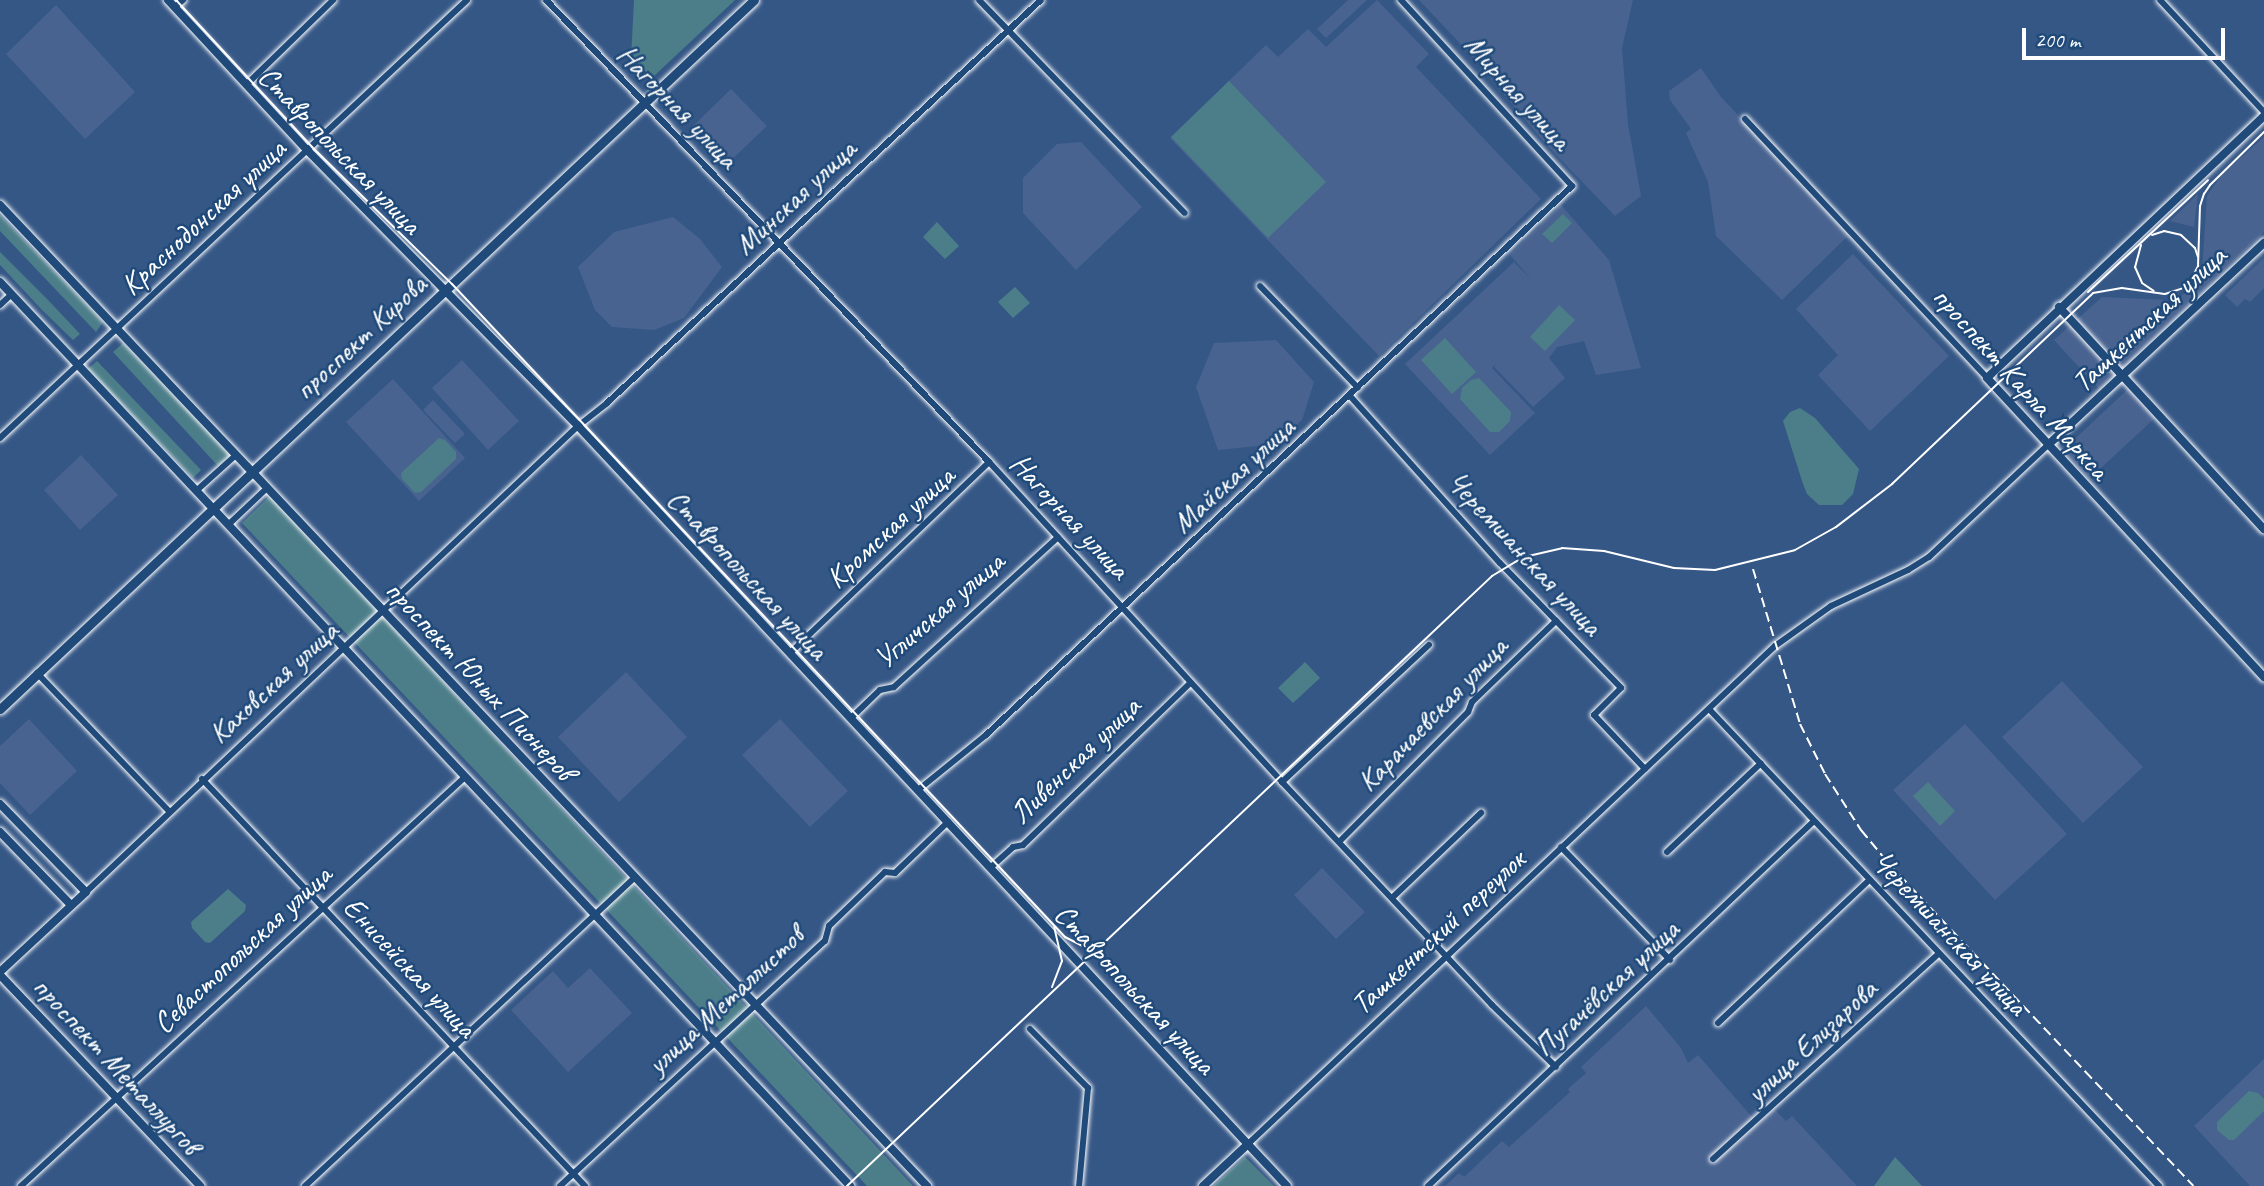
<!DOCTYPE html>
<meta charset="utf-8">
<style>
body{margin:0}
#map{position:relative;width:2264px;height:1186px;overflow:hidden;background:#355786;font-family:Caveat,sans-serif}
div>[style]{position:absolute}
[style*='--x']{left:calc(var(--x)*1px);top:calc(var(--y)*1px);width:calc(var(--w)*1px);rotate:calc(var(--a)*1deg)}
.built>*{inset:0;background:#486390}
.green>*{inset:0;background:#4c7e8a}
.roads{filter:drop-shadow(0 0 2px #fff) drop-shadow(0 0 2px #fff)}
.street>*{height:6px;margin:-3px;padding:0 3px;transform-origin:3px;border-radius:3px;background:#1f4a7a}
.secondary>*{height:8px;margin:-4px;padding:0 4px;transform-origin:4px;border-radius:4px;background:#1f4a7a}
.primary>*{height:9px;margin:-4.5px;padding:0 4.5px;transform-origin:4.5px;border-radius:4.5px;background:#1f4a7a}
.tram>*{height:2px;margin:-1px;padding:0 1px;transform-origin:1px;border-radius:1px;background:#fff}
.rail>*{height:2px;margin-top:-1px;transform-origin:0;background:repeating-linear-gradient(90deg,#fff 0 10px,transparent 0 15px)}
span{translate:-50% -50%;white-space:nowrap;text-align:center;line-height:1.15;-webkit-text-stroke:5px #1f4a7a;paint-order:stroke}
.street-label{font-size:30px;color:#fff}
.scale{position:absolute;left:2022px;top:28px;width:203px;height:32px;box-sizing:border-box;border:4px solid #fff;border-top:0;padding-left:9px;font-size:21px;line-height:24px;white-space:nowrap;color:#fff;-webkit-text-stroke:5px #1f4a7a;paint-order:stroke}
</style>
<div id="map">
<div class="built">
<i style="clip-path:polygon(1348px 0,1367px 0,1326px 38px,1317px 29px)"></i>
<i style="clip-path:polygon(1377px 0,1429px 54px,1416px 67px,1541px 199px,1379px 356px,1170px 138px,1266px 45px,1278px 57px,1308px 29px,1326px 47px)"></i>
<i style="clip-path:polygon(1419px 0,1633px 0,1622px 48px,1628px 124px,1641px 196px,1615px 216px,1544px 142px,1470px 54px)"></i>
<i style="clip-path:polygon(56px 5px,135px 92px,85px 139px,6px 54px)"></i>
<i style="clip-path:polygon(1701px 68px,1721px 97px,1850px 234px,1782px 300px,1716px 236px,1708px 182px,1686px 133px,1691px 129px,1670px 100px,1669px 91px)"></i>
<i style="clip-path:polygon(731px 89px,767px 126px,725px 166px,690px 129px)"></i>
<i style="clip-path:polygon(2264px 137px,2264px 232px,2100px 390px,2054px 340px,2102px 297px,2168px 300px,2177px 299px,2189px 290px,2198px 280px,2202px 270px,2207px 196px,2222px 174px)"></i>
<i style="clip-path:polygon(1081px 142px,1142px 207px,1076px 270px,1023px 213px,1023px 178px,1057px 144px)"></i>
<i style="clip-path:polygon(2198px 194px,2194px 227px,2170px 221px)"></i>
<i style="clip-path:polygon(1561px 205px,1609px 260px,1641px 368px,1596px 375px,1584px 341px,1557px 347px,1549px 358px,1565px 378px,1533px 407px,1494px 367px,1496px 364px,1492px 368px,1535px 413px,1490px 455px,1405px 364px,1514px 262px,1532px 280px,1510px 255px)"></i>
<i style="clip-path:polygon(673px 217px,700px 239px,722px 267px,684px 318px,654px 330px,612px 327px,595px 310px,578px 267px,614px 232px)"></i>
<i style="clip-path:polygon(1853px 254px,1949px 356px,1870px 431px,1818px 375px,1838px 355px,1796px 309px)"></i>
<i style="clip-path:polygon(2264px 258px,2264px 288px,2250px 302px,2245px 299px,2237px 307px,2225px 295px)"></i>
<i style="clip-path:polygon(1276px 340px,1314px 382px,1302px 420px,1276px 444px,1218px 450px,1196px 387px,1214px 343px)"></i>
<i style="clip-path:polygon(462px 360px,519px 421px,488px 450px,432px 388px)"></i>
<i style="clip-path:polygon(393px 379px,465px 458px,419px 501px,346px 422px)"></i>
<i style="clip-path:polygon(2128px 389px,2155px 418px,2089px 479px,2063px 450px)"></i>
<i style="clip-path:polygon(433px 400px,465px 434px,455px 443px,423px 410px)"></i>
<i style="clip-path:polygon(81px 455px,118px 495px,80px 530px,44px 490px)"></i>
<i style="clip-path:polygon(626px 672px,687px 737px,619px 802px,558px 737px)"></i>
<i style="clip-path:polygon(2062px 681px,2143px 767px,2083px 823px,2002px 737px)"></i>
<i style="clip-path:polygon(29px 719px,77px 771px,30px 815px,0 783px,0 746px)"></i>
<i style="clip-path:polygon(780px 719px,848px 791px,810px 827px,742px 755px)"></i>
<i style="clip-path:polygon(1965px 724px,2067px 834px,1995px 900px,1893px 790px)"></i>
<i style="clip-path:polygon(1322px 868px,1365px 912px,1336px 939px,1294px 895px)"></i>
<i style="clip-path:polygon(590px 968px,632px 1013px,568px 1072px,511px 1010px,553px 971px,568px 988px)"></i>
<i style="clip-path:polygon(1646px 1006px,1681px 1048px,1688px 1063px,1698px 1055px,1758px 1124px,1774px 1109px,1786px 1121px,1792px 1116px,1857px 1186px,1445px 1186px,1459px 1173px,1464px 1177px,1502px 1141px,1509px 1147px,1570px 1092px,1568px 1089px,1586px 1073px,1581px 1067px)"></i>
<i style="clip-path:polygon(2264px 1059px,2264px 1186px,2250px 1186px,2194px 1126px)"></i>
</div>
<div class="green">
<i style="clip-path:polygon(634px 0,735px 0,654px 76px,640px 76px,628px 62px,631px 59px)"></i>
<i style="clip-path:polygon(1229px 81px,1326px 182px,1268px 238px,1171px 137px)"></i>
<i style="clip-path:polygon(1563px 214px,1572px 223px,1552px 243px,1542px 234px)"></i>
<i style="clip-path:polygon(0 215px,103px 322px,96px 332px,0 231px)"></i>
<i style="clip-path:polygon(937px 222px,959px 246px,945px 259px,923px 237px)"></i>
<i style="clip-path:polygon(0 252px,49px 301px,80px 334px,73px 340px,43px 311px,0 265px)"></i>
<i style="clip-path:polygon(1015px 287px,1030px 303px,1013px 318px,998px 302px)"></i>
<i style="clip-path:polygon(1559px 305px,1575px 320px,1545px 351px,1530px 337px)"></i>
<i style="clip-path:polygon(1445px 338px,1476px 372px,1452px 394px,1421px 360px)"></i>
<i style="clip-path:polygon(123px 343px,230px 455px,218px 466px,113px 352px)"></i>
<i style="clip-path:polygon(97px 361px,201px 470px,193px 478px,88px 369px)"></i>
<i style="clip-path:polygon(1479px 378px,1511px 412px,1510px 421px,1499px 432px,1490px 432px,1460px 399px,1462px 388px,1471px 380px)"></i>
<i style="clip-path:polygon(1800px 408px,1815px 418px,1859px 469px,1853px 494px,1842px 505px,1819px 505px,1807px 494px,1803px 484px,1783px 421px,1790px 412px)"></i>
<i style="clip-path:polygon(439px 438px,445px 440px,456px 452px,456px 459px,421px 492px,415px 493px,402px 479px,401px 473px)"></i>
<i style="clip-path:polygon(270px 496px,913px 1186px,867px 1186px,242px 523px)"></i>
<i style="clip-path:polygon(1305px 662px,1320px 678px,1293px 703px,1278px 688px)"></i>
<i style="clip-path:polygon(1928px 782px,1955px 811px,1940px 826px,1913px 796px)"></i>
<i style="clip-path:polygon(228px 889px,246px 905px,245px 911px,210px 943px,205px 942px,192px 928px,191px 922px)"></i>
<i style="clip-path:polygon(2249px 1091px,2258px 1093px,2264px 1099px,2264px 1111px,2234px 1140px,2229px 1140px,2217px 1130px,2217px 1122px)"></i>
<i style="clip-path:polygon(1245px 1157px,1274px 1186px,1213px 1186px)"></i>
<i style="clip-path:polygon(1895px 1157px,1922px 1186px,1874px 1186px)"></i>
</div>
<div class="roads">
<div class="street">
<i style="--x:546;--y:0;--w:640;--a:46.2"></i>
<i style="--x:989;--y:462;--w:434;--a:47.5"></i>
<i style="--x:1282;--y:782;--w:306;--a:46.7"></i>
<i style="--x:1492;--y:1005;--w:89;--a:44.1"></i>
<i style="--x:979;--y:0;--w:296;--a:46"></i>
<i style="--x:2160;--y:0;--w:153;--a:47.1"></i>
<i style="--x:175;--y:7;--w:11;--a:-41"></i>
<i style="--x:246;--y:85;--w:122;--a:-44.3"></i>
<i style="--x:1745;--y:119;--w:354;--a:46.9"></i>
<i style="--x:1260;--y:286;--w:141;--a:46.1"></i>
<i style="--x:0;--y:305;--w:16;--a:-43"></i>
<i style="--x:1350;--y:396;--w:224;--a:48.1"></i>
<i style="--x:1500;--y:563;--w:174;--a:45.9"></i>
<i style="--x:1621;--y:688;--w:38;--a:135"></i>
<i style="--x:1594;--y:715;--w:74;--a:46.6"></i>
<i style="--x:0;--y:438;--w:640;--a:-43.16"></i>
<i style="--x:196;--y:491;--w:54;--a:-42"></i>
<i style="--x:228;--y:525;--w:54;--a:-43.5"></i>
<i style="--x:790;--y:653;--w:276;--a:-43.8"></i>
<i style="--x:37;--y:673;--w:191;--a:46.3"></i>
<i style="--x:1709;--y:709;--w:656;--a:46.67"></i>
<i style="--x:851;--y:718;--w:40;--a:-44"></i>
<i style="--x:880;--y:690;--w:14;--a:-12"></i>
<i style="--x:894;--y:687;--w:222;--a:-42.4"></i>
<i style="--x:202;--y:779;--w:559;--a:46.74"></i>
<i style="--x:1282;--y:782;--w:201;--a:-43"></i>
<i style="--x:918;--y:790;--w:87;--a:-39"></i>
<i style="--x:986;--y:735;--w:803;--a:-43.13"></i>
<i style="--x:1572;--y:186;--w:253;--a:-132.6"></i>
<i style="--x:1340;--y:841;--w:182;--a:-45.2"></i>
<i style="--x:1468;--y:712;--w:11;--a:-68"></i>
<i style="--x:1472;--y:702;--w:117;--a:-44"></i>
<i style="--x:1561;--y:847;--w:157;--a:46"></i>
<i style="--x:1667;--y:852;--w:129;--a:-43.4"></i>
<i style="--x:990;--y:868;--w:31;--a:-42"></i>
<i style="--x:1013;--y:847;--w:10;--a:-11"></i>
<i style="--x:1023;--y:845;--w:233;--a:-44.1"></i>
<i style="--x:86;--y:892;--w:678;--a:-43.45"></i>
<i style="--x:578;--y:426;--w:37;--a:-38"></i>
<i style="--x:607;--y:403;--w:592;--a:-42.88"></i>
<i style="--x:1393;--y:897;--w:122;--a:-43.7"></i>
<i style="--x:1718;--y:1023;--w:208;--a:-43.4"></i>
<i style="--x:1030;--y:1029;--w:83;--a:45.5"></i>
<i style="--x:1088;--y:1088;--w:98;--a:95.2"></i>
<i style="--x:1248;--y:1144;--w:725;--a:-43.38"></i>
<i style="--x:1775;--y:646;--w:69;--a:-35.5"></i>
<i style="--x:1831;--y:606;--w:85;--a:-25.1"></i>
<i style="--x:1908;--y:570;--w:25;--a:-32"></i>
<i style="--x:1929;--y:557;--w:163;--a:-43.3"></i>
<i style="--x:1713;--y:1159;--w:304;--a:-42.3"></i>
<i style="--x:21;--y:1186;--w:604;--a:-42.65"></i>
<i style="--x:305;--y:1186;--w:452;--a:-43.1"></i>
<i style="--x:560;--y:1186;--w:361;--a:-42.8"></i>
<i style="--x:825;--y:941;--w:16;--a:-75"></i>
<i style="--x:829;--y:926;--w:78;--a:-44"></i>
<i style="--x:885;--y:872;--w:10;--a:6"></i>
<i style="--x:895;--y:873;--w:74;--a:-43.9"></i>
<i style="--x:1428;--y:1186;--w:531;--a:-43.4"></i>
</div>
<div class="secondary">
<i style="--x:168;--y:0;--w:206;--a:47.2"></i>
<i style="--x:308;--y:151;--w:385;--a:45.5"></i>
<i style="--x:578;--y:426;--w:1039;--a:46.99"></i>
<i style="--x:2264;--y:116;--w:381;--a:136.6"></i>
<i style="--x:1987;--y:378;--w:408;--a:47.2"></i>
<i style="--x:0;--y:205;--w:1350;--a:46.62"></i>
<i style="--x:0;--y:282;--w:1241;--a:46.76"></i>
<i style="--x:2059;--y:307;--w:302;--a:47.3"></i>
<i style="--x:2048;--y:445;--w:296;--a:-43.1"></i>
<i style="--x:0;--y:804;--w:123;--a:45.7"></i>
<i style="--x:86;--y:892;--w:117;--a:137.1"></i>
<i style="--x:0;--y:832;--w:102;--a:45.8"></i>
<i style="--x:0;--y:975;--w:291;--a:46.5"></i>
<i style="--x:1203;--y:1186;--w:62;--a:-43"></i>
</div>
<div class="primary">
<i style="--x:0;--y:709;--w:1035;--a:-43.24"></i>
</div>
</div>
<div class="tram">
<i style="--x:176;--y:0;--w:200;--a:47.2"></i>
<i style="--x:312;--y:147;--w:196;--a:44.4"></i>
<i style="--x:452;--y:284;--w:896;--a:46.81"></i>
<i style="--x:1065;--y:937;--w:22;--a:27"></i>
<i style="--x:1085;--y:947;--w:19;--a:-12"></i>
<i style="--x:2152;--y:235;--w:13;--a:-18"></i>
<i style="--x:2164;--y:231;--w:17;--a:13"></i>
<i style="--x:2181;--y:235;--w:19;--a:43"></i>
<i style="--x:2195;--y:248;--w:9;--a:72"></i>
<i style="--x:2141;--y:245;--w:23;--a:105"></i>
<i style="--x:2135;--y:267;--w:17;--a:66"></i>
<i style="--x:2142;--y:283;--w:14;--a:34"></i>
<i style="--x:2088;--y:292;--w:164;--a:-43"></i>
<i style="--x:1052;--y:987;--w:28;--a:-69"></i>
<i style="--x:1062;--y:961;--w:35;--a:-103"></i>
<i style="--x:847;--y:1186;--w:888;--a:-43.4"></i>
<i style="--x:1492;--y:576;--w:37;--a:-31"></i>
<i style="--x:1524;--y:557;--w:39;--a:-13"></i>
<i style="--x:1562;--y:548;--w:42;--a:4.1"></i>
<i style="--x:1604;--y:551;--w:72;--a:13.7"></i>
<i style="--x:1674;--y:568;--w:41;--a:2.8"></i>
<i style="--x:1715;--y:570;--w:82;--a:-14"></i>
<i style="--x:1795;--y:550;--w:47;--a:-29.3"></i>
<i style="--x:1836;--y:527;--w:71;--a:-37.5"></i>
<i style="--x:1892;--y:484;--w:277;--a:-43.5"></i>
<i style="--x:2093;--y:293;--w:29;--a:-10"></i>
<i style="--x:2122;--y:288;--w:43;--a:7.9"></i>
<i style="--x:2165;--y:294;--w:23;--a:-18"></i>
<i style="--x:2187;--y:287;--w:24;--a:-62"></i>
<i style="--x:2198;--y:266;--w:60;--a:-88.1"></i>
<i style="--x:2200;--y:206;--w:13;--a:-72"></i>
<i style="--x:2204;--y:194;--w:11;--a:-56"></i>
<i style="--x:2210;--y:185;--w:76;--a:-44.5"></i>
</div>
<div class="rail">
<i style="--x:1753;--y:569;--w:162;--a:73.1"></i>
<i style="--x:1800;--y:724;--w:56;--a:63.4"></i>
<i style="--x:1825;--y:774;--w:67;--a:57.3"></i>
<i style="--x:1861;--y:830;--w:44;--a:50.5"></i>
<i style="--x:1889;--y:864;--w:443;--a:46.6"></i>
</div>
<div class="street-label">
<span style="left:1518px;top:92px;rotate:48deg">Мирная улица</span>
<span style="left:678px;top:106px;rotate:46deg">Нагорная улица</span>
<span style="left:340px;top:150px;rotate:46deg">Ставропольская улица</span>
<span style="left:795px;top:197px;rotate:-43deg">Минская улица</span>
<span style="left:203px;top:217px;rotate:-43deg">Краснодонская улица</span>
<span style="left:2149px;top:319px;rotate:-43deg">Ташкентская улица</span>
<span style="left:360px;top:337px;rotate:-43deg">проспект Кирова</span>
<span style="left:2021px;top:383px;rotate:48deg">проспект Карла Маркса</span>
<span style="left:1233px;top:475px;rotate:-43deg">Майская улица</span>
<span style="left:1070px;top:516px;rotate:47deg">Нагорная улица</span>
<span style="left:890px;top:527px;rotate:-43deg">Кромская улица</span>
<span style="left:1525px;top:553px;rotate:47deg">Черемшанская улица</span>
<span style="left:748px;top:574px;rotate:47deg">Ставропольская улица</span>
<span style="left:939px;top:610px;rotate:-41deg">Угличская улица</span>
<span style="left:480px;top:680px;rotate:47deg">проспект Юных Пионеров</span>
<span style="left:273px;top:682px;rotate:-43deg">Каховская улица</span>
<span style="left:1432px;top:714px;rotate:-46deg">Карачаевская улица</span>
<span style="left:1075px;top:760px;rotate:-44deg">Ливенская улица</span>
<span style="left:1438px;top:932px;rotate:-43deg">Ташкентский переулок</span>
<span style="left:1950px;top:933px;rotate:47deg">Черемшанская улица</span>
<span style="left:242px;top:949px;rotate:-43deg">Севастопольская улица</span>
<span style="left:410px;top:967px;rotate:47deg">Енисейская улица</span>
<span style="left:1606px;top:988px;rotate:-43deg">Пугачёвская улица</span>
<span style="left:1135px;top:989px;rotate:47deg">Ставропольская улица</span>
<span style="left:725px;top:1000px;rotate:-43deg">улица Металлистов</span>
<span style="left:1811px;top:1041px;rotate:-43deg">улица Елизарова</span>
<span style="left:117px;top:1065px;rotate:47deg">проспект Металлургов</span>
</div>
<div class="scale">200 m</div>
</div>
